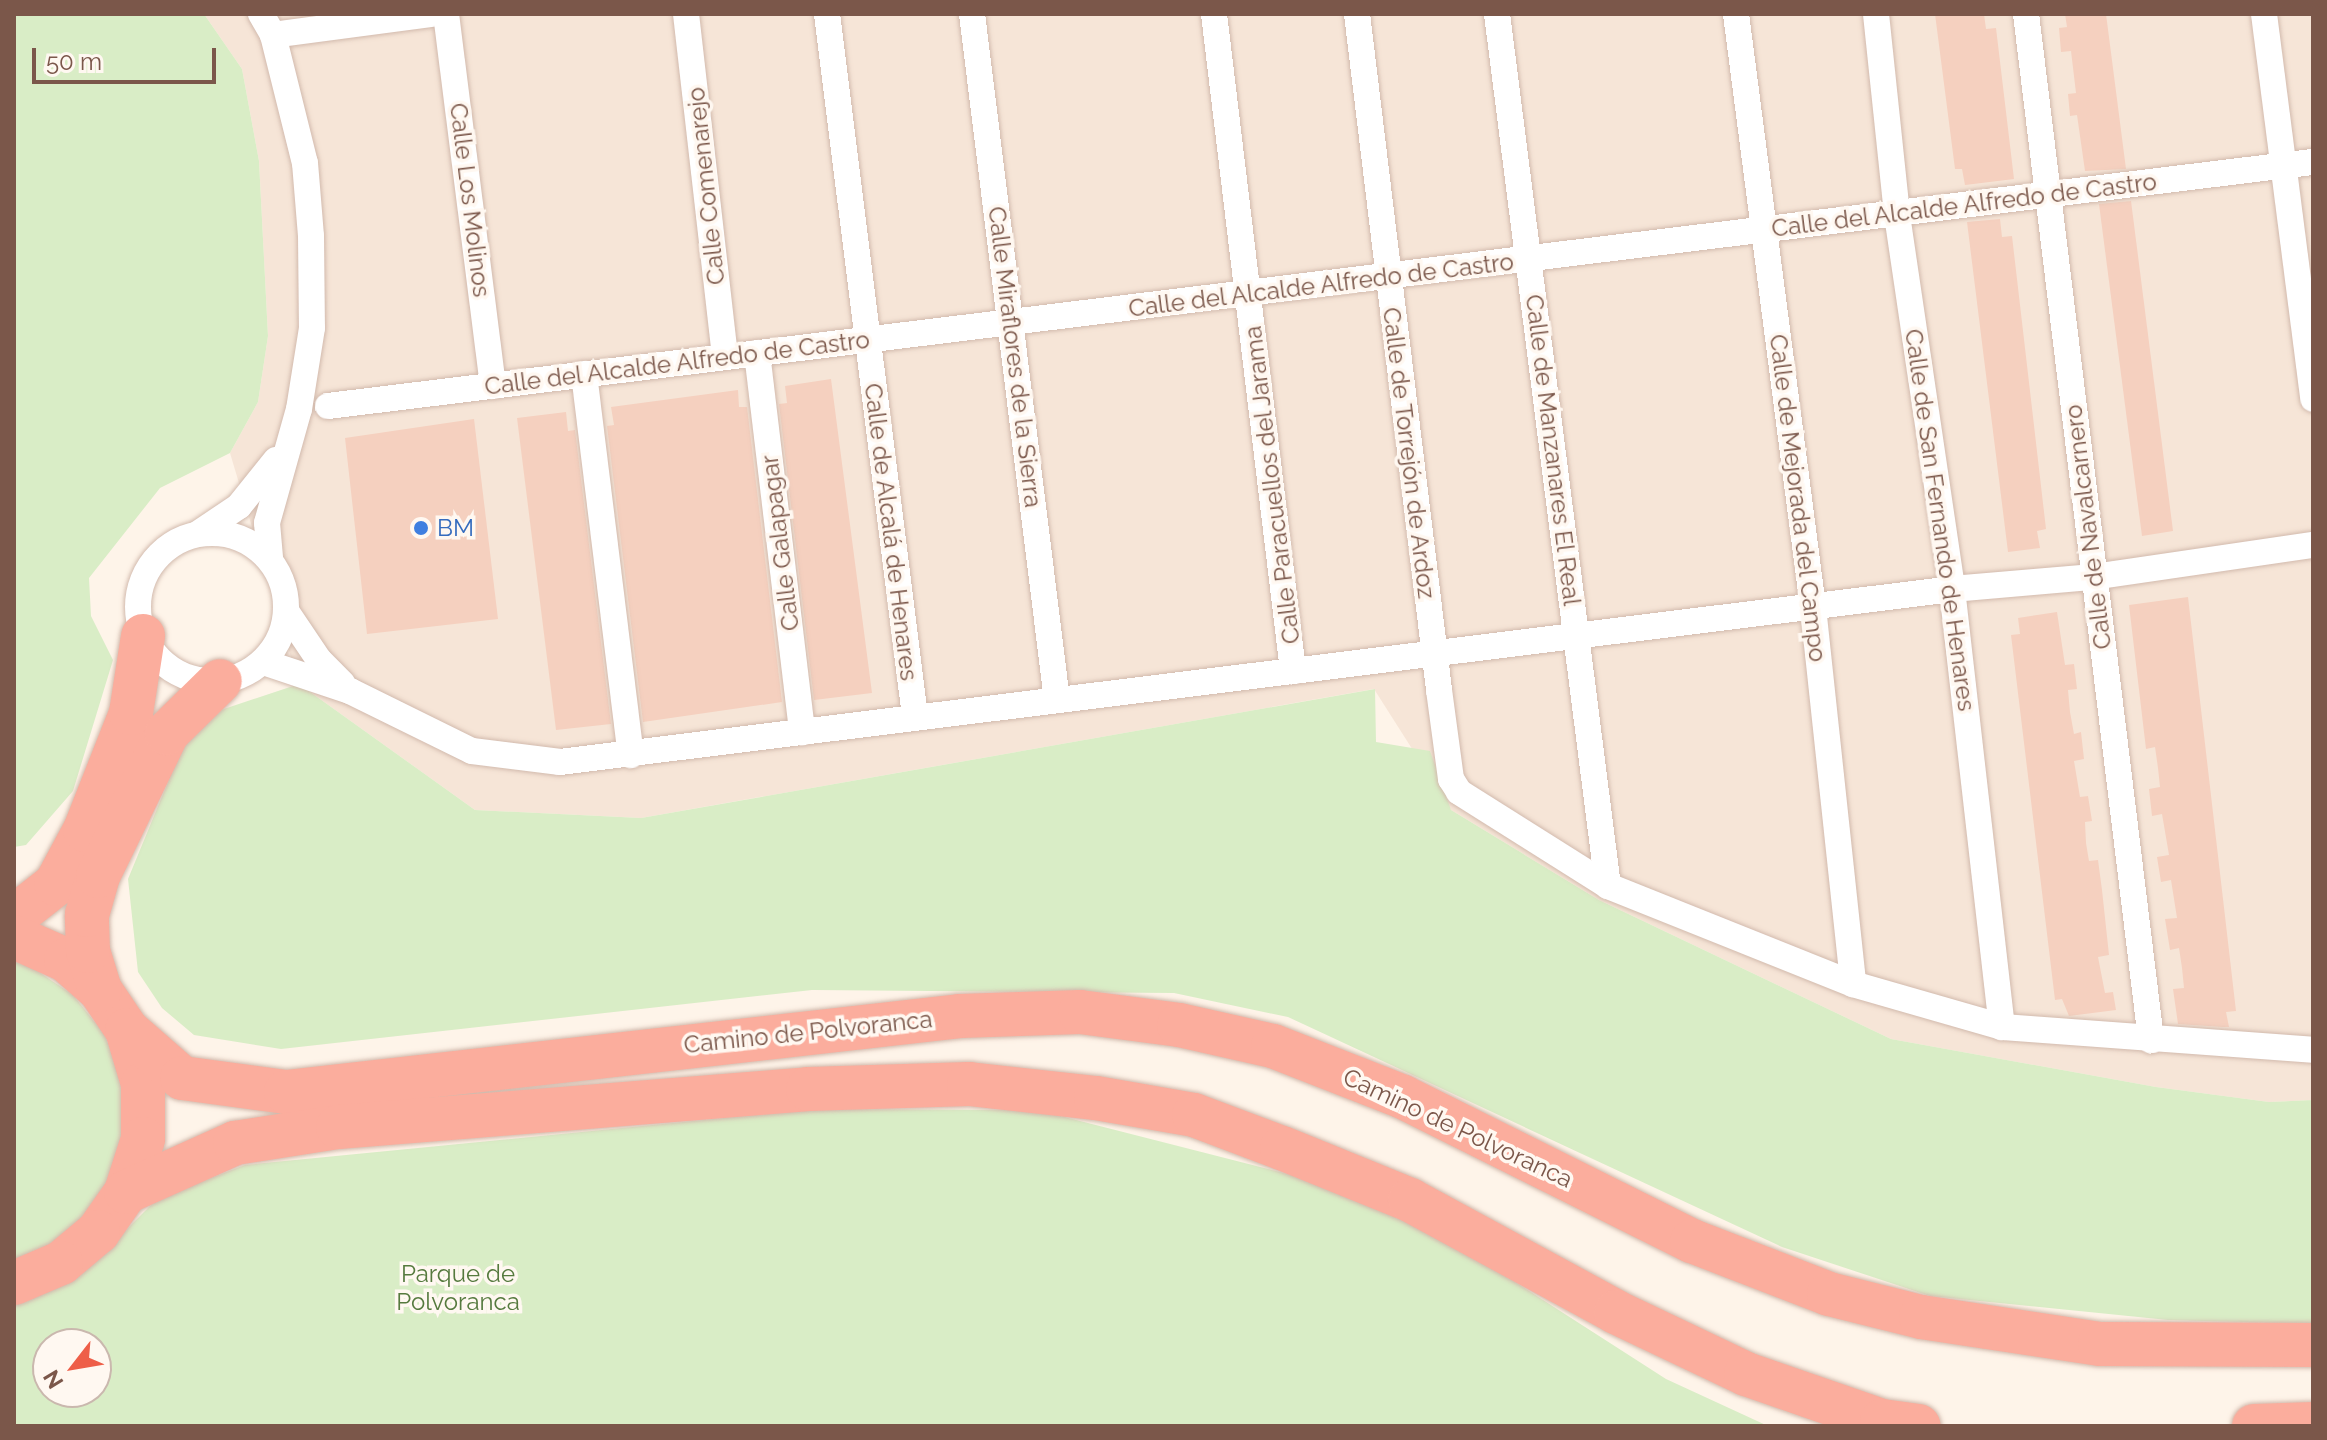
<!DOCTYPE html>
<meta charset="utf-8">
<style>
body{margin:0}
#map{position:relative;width:2327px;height:1440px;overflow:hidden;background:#fef4e9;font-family:Raleway,sans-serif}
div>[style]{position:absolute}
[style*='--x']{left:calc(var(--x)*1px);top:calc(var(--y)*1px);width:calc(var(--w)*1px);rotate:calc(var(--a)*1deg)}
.residential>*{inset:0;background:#f6e5d7}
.green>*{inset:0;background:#d9edc6}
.building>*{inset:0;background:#f5d0bf}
.roads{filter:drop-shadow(0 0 2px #d2baad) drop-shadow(0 0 2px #d2baad)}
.street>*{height:26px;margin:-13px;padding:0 13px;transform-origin:13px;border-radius:13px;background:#fff}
.street>.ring{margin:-13px;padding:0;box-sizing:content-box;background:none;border:26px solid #fff;border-radius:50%}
.highway>*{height:44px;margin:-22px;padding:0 22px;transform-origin:22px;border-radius:22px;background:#fbad9d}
.dots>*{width:22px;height:22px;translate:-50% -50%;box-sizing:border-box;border:4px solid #fff8f1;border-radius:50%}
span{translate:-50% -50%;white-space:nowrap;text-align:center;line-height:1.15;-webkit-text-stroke:7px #fff8f1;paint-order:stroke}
.street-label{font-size:24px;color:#7b574a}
.shop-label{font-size:24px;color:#366cbe}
.left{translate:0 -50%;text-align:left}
.park-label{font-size:24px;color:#567a3e}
.frame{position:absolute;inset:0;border:16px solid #7b574a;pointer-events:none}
.north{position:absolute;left:32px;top:1328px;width:80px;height:80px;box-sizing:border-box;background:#fff8f1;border:2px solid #cab8ae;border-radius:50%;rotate:239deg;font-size:22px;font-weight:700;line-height:32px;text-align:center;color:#7b574a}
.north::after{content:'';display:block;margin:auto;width:28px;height:36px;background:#ee5e48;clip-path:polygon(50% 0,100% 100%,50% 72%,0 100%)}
.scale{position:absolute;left:32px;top:48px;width:184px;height:36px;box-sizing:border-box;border:4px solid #7b574a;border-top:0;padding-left:10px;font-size:24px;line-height:28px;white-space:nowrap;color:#7b574a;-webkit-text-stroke:6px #fff8f1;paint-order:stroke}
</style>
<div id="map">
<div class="residential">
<i style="clip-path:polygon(204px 14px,2313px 14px,2313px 1100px,2269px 1102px,2156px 1087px,1891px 1039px,1599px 900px,1451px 810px,1374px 689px,641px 818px,475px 810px,299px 684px,230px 453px,258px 402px,268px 336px,259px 161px,242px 69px)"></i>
</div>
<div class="green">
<i style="clip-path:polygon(14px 14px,204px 14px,242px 69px,259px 161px,268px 336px,258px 402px,230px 453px,160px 488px,89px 578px,91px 616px,113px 660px,73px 791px,26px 845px,14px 847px)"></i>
<i style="clip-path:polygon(299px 684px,475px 810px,641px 818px,1375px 689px,1376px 742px,1430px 751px,1451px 810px,1599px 900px,1891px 1039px,2156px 1087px,2269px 1102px,2313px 1100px,2313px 1324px,2168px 1320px,1930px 1296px,1782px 1247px,1288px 1017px,1174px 993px,812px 990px,281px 1049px,194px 1035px,162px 1008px,138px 972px,128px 879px,194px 719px)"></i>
<i style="clip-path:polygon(14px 962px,30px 966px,73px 995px,105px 1035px,122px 1084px,123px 1135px,107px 1185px,75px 1227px,32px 1256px,14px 1260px)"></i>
<i style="clip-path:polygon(evenodd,816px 1109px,1037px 1110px,1342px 1188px,1487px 1264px,1666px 1379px,1768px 1426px,14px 1426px,14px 1303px,81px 1275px,158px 1198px,245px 1165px,816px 1109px,48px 1344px,96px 1344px,96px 1392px,48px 1392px,48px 1344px)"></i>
</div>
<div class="building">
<i style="clip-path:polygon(1935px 14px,1984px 14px,1986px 29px,1996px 28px,2014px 179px,1965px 185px,1962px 169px,1955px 169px)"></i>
<i style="clip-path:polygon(2065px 14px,2106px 14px,2126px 169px,2085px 171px,2077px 115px,2070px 116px,2068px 94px,2076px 93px,2071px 51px,2061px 52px,2059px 28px,2067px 27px)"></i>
<i style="clip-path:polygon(2131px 201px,2173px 531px,2142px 536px,2099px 204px)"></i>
<i style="clip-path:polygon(2000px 219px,2002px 237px,2012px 236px,2046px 529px,2037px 531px,2040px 548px,2008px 552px,1967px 222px)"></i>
<i style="clip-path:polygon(831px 379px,872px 693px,814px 700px,779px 404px,787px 403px,785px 386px)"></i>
<i style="clip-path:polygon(738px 390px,739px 407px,747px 407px,782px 702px,643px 722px,607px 426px,614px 425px,611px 407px)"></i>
<i style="clip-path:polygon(566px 412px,568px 431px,575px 430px,611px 724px,556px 730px,517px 418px)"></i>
<i style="clip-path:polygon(474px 419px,498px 619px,367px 634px,345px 438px)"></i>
<i style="clip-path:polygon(2188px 597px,2236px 1011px,2226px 1012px,2229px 1027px,2223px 1027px,2178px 1024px,2173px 989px,2184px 988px,2182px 968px,2179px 948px,2170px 950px,2165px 919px,2177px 918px,2171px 880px,2161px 882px,2157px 857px,2169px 855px,2162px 814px,2152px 816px,2149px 789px,2160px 787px,2158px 768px,2155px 747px,2146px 749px,2129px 605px)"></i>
<i style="clip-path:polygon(2057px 612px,2065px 665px,2074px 664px,2077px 689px,2068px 690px,2070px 712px,2074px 734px,2081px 732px,2084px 759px,2074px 761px,2080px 797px,2088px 796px,2092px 821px,2085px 822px,2086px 843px,2089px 861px,2098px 860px,2102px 890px,2109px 955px,2098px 957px,2105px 993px,2113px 992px,2116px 1010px,2069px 1016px,2062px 999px,2055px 1000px,2011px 635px,2020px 634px,2018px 618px)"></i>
</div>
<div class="roads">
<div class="street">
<i style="--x:261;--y:14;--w:24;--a:60"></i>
<i style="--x:273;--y:35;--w:132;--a:76"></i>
<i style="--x:305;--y:163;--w:73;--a:85.3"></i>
<i style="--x:311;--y:236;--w:92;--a:89.4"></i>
<i style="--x:312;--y:328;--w:82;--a:99.1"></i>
<i style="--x:299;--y:409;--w:118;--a:105.7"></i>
<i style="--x:267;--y:523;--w:37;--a:85"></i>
<i style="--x:446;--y:14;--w:375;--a:82.8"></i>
<i style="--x:686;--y:14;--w:345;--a:83.5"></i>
<i style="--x:827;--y:14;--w:708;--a:82.86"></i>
<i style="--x:972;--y:14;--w:691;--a:82.94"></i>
<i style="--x:1214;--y:14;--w:662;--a:83.14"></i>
<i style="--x:1357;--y:14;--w:681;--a:83.08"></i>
<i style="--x:1439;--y:690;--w:90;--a:82.3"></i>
<i style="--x:1451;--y:779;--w:15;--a:58"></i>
<i style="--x:1459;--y:792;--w:176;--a:32.2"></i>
<i style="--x:1608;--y:886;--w:264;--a:21.8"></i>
<i style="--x:1853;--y:984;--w:155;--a:16.1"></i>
<i style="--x:2002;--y:1027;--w:312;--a:4.2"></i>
<i style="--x:1497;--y:14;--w:879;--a:82.75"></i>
<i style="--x:1736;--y:14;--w:598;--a:82.6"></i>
<i style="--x:1813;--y:607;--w:379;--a:83.9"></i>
<i style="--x:1876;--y:14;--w:202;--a:84"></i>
<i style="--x:1897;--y:215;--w:378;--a:81.6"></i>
<i style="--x:1952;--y:589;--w:441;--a:83.5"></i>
<i style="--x:2026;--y:14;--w:1034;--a:83.05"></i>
<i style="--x:2264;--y:14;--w:388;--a:82.7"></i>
<i style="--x:273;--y:35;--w:159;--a:-7.6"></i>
<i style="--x:757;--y:353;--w:382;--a:83.2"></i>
<i style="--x:584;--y:374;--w:384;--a:83"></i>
<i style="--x:328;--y:406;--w:2000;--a:-7.01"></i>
<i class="ring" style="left:138px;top:533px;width:122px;height:122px"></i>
<i style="--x:199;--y:533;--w:48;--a:-34"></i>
<i style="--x:239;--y:506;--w:59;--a:-51.2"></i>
<i style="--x:286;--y:611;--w:59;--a:56"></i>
<i style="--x:319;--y:660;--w:33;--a:45"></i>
<i style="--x:263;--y:662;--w:92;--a:18.4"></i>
<i style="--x:350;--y:691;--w:136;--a:26.2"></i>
<i style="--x:472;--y:751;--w:89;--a:7.1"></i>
<i style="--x:560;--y:762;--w:1403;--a:-7.08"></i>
<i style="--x:1952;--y:589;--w:142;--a:-4.9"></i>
<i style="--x:2093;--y:577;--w:222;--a:-8.3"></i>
</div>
<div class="highway">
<i style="--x:14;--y:917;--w:53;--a:-38.2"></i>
<i style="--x:56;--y:884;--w:61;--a:-61.8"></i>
<i style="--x:85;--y:830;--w:126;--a:-68.5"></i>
<i style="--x:131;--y:713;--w:78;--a:-81.1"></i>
<i style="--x:14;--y:937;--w:57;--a:23.9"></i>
<i style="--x:66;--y:960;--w:45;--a:41.4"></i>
<i style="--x:100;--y:990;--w:48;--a:56"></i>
<i style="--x:127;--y:1030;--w:56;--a:73.5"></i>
<i style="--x:143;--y:1084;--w:55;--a:90"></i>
<i style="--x:143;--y:1139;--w:56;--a:107.8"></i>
<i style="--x:126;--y:1192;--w:49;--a:125"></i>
<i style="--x:98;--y:1232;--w:48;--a:140"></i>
<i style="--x:61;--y:1263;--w:51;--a:156.9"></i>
<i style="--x:100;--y:990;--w:41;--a:-107.1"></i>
<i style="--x:88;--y:951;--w:36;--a:-92"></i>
<i style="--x:87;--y:915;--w:41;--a:-74.2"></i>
<i style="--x:98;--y:876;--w:159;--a:-64.2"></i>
<i style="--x:167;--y:733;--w:74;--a:-44.5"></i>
<i style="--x:127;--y:1030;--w:73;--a:41.1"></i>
<i style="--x:182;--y:1078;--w:105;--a:7.7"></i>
<i style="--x:286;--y:1092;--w:678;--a:-6.43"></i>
<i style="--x:960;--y:1016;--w:120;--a:-1.9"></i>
<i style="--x:1080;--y:1012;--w:100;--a:7.5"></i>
<i style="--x:1179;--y:1025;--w:96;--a:12.6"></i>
<i style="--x:1273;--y:1046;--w:140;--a:21.4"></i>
<i style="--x:1403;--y:1097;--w:323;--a:26.5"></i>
<i style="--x:1692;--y:1241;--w:147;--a:21.1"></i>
<i style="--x:1829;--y:1294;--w:95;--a:14"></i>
<i style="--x:1921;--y:1317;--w:181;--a:8.6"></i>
<i style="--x:2100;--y:1344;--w:213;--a:0.3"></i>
<i style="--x:126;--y:1192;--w:120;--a:-24.2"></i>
<i style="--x:235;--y:1143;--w:104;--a:-8.8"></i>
<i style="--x:338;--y:1127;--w:472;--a:-4.6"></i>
<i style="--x:808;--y:1089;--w:161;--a:-1.8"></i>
<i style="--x:969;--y:1084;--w:128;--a:6.3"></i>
<i style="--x:1096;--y:1098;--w:99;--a:9.8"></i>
<i style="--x:1194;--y:1115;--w:94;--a:20.6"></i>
<i style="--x:1282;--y:1148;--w:138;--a:22.1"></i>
<i style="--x:1410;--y:1200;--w:234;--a:28.5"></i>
<i style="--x:1616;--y:1312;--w:144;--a:25.5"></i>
<i style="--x:1746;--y:1374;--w:144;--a:19.1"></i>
<i style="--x:1882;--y:1421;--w:37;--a:8"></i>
<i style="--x:2254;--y:1426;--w:59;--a:-1.9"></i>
</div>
</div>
<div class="dots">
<i style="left:421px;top:528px;background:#3f7fe0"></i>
</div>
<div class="street-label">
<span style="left:706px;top:186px;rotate:-96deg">Calle Comenarejo</span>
<span style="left:470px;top:200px;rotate:83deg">Calle Los Molinos</span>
<span style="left:1964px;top:205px;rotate:-7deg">Calle del Alcalde Alfredo de Castro</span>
<span style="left:1321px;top:285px;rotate:-7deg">Calle del Alcalde Alfredo de Castro</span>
<span style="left:1015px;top:357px;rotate:83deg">Calle Miraflores de la Sierra</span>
<span style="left:677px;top:363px;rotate:-7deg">Calle del Alcalde Alfredo de Castro</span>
<span style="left:1553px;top:450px;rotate:83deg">Calle de Manzanares El Real</span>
<span style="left:1409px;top:453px;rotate:83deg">Calle de Torrejón de Ardoz</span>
<span style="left:1272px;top:485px;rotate:-97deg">Calle Paracuellos del Jarama</span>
<span style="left:1798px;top:498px;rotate:83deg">Calle de Mejorada del Campo</span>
<span style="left:1940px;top:520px;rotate:82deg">Calle de San Fernando de Henares</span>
<span style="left:2088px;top:527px;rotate:-97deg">Calle de Navalcarnero</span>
<span style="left:891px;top:532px;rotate:83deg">Calle de Alcalá de Henares</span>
<span style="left:780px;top:543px;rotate:-97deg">Calle Galapagar</span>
<span style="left:808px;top:1032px;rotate:-6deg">Camino de Polvoranca</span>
<span style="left:1458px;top:1128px;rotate:25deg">Camino de Polvoranca</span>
</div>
<div class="shop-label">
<span class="left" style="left:437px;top:528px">BM</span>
</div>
<div class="park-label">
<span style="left:458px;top:1288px">Parque de<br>Polvoranca</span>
</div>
<div class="frame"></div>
<div class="north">N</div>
<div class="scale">50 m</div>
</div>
